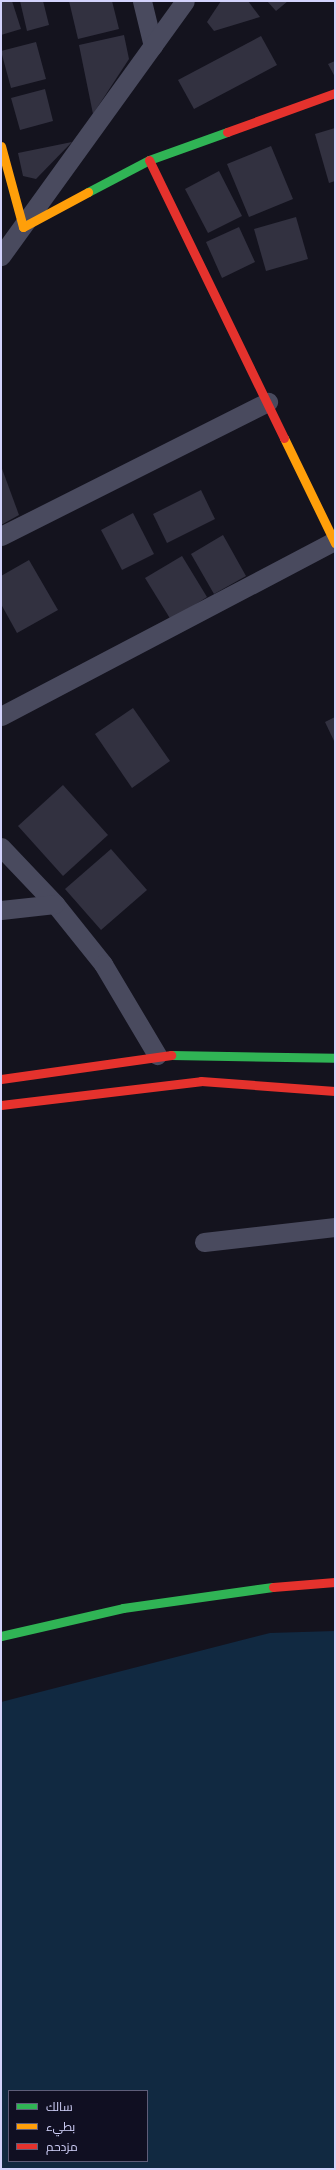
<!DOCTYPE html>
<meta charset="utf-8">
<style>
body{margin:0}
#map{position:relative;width:336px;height:2170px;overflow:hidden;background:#14131e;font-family:Karla,Cairo,sans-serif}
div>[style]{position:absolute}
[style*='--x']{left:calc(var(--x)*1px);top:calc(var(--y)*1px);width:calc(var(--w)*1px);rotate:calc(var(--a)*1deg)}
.water>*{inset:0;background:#112941}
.building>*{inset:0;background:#323140}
.street>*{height:19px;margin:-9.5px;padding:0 9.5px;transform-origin:9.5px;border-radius:9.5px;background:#494a5e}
.fast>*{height:9px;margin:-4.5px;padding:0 4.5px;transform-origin:4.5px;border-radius:4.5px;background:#30b455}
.slow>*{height:9px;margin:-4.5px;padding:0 4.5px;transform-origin:4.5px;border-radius:4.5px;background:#ff9f0a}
.jam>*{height:9px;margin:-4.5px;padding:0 4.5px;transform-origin:4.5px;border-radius:4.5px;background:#e5322d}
span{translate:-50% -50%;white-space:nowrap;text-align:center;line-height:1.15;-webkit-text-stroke:3.5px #100f22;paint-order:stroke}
.frame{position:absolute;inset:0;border:2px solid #d3d3fc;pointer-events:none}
.legend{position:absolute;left:8px;top:2090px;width:140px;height:72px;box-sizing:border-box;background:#100f22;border:1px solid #5e5d79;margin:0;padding:5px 7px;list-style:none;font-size:12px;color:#d3d3fc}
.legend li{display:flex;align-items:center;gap:8px;height:20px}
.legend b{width:20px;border:1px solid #5e5d79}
</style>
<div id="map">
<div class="water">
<i style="clip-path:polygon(evenodd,335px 1631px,335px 2169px,1px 2169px,1px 1702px,270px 1633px,335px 1631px,9px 2091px,147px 2091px,147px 2161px,9px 2161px,9px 2091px)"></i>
</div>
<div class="building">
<i style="clip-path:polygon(1px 1px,12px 1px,21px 29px,1px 35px)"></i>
<i style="clip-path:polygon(20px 1px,43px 1px,49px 25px,27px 31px)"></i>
<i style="clip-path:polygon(69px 1px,112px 1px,119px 29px,78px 39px)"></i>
<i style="clip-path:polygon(221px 1px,248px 1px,260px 17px,214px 31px,207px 22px)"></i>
<i style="clip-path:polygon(267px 1px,288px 1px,276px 11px)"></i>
<i style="clip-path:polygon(124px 35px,129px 59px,93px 114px,79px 45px)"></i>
<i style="clip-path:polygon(261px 36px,277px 65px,194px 109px,178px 80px)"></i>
<i style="clip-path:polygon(36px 42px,46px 79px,11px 88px,1px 51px)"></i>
<i style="clip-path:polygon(335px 61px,335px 77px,328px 64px)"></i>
<i style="clip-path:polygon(45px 89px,53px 121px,20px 130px,11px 98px)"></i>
<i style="clip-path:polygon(335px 128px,335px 181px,329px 183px,315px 134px)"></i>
<i style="clip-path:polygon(72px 142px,36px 179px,23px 176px,18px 153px)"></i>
<i style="clip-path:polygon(271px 146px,293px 199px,249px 217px,227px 164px)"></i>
<i style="clip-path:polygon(219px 171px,242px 216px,208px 233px,185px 189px)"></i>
<i style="clip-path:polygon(296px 217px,308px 259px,266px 271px,254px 229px)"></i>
<i style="clip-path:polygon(239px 227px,255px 262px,222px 278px,206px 242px)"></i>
<i style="clip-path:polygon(1px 466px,19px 515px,1px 525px)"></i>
<i style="clip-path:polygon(201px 490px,215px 519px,167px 543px,153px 514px)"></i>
<i style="clip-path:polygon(133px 513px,154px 554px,122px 570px,101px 530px)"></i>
<i style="clip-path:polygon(223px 535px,246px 576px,214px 594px,191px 554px)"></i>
<i style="clip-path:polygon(182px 556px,207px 597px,171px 620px,145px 578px)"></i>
<i style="clip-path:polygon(29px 560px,58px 610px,17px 633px,1px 604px,1px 576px)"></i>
<i style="clip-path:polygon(133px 708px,170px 761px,132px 788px,95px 734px)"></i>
<i style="clip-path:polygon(335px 717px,335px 743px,325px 722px)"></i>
<i style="clip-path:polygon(63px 785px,108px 835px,63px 876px,18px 826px)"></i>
<i style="clip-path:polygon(111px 849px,147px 890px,101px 930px,65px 889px)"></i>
</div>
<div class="street">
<i style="--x:142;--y:1;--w:46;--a:76.3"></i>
<i style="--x:1;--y:256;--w:314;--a:-54.2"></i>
<i style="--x:1;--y:536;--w:299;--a:-26.7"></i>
<i style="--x:1;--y:716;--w:376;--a:-27.7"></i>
<i style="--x:1;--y:847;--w:79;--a:46.5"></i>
<i style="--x:55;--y:904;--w:77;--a:51.3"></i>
<i style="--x:103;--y:964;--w:106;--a:59.3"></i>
<i style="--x:1;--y:910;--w:54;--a:-6.3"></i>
<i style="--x:204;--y:1242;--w:132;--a:-6.5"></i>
</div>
<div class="fast">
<i style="--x:88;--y:192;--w:69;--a:-27.7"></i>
<i style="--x:149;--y:160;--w:83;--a:-19.7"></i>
<i style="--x:171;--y:1055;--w:164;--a:1"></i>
<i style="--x:1;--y:1636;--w:125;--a:-12.9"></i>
<i style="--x:123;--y:1608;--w:151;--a:-8"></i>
</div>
<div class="slow">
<i style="--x:1;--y:146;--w:84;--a:74.8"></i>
<i style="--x:23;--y:227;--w:74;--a:-28.3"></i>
<i style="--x:284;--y:438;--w:117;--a:64.1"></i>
</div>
<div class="jam">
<i style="--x:227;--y:132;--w:115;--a:-19.9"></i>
<i style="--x:149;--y:160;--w:309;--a:64.1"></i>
<i style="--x:1;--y:1079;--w:172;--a:-8"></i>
<i style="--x:1;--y:1105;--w:201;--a:-6.8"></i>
<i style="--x:201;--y:1081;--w:134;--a:4.3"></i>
<i style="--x:273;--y:1587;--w:62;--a:-4.6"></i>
</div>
<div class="frame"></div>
<ul class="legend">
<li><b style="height:5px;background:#30b455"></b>سالك</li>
<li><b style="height:5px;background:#ff9f0a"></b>بطيء</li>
<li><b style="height:5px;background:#e5322d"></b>مزدحم</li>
</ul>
</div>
